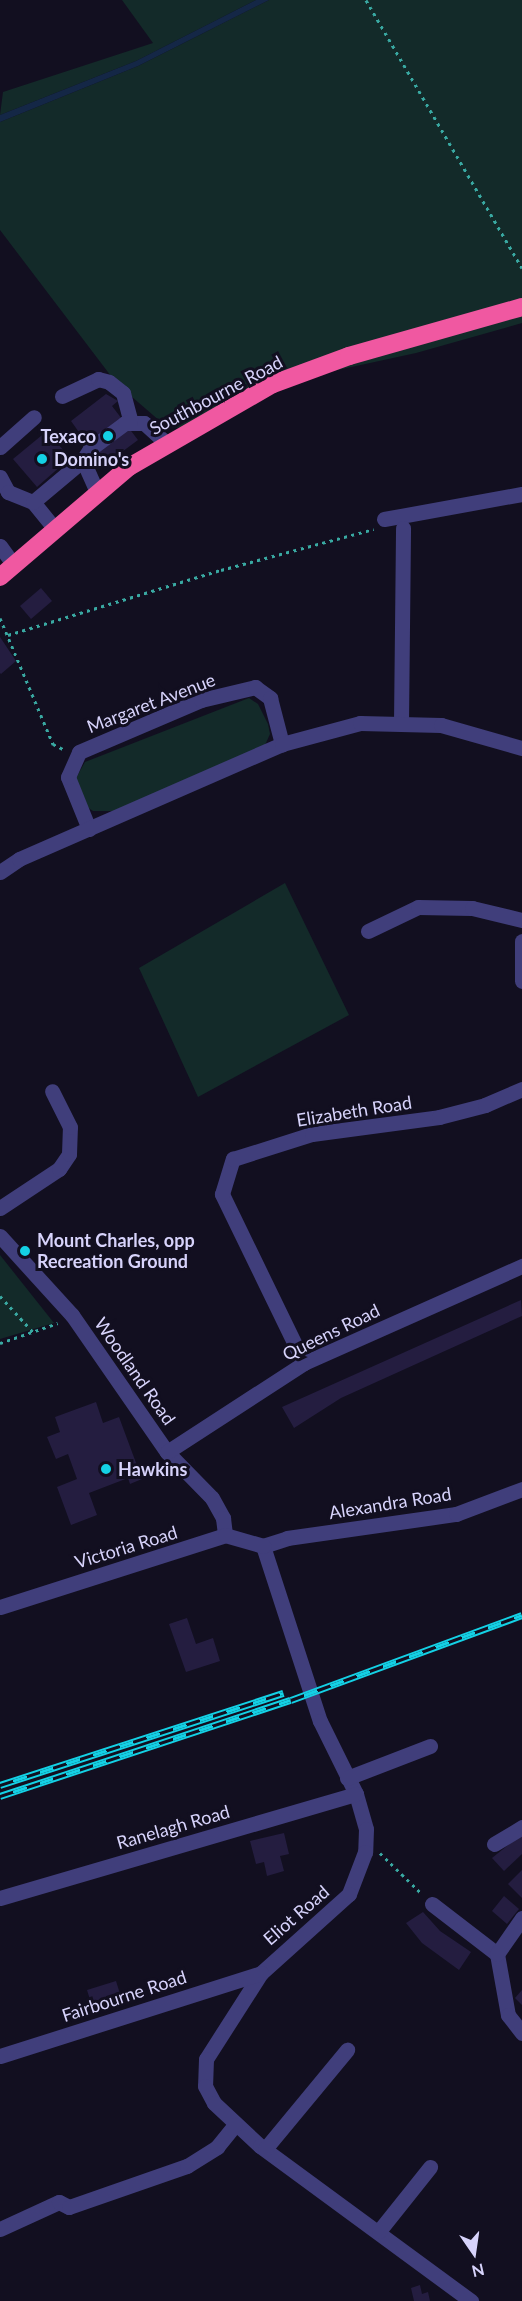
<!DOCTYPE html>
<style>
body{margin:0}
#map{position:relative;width:522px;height:2301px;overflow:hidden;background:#120f20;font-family:Lato,sans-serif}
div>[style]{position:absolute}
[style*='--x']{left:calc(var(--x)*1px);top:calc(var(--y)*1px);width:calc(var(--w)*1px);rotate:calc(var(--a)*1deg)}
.green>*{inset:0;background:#132a29}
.water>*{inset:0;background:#142746}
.building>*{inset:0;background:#241d40}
.path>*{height:3px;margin-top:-1.5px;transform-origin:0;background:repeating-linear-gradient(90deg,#39a9a2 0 3px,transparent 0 7.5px)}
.minor>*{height:15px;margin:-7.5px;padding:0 7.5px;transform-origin:7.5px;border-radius:7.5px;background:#403e7b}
.highway>*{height:18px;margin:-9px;padding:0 9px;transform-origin:9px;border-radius:9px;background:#f058a1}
.rail>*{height:7px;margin-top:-3.5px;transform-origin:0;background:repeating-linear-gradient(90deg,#120f20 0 14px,#14d1e5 0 28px);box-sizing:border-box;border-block:2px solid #14d1e5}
.dots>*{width:16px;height:16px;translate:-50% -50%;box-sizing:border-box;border:3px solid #120f20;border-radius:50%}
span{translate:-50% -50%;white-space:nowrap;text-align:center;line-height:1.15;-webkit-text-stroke:6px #120f20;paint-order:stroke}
.street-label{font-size:18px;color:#d7d3fb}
.poi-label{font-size:18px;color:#d7d3fb;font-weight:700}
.right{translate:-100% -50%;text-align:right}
.left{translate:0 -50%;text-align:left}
.north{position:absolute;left:444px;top:2223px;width:60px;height:60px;-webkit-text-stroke:4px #120f20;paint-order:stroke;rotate:167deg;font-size:16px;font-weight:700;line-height:24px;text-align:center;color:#d7d3fb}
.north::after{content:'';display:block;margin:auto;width:21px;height:27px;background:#d7d3fb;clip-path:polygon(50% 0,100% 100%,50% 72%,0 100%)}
</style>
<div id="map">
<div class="green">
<i style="clip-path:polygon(122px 0,256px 0,136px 61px,0 115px,3px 92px,153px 43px)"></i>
<i style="clip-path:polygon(269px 0,522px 0,522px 323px,416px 353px,273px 384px,193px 427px,168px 428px,117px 384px,0 230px,0 122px,138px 66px)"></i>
<i style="clip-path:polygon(249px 698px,258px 704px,268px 724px,270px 734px,265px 745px,114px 811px,93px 811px,87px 807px,76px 778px,85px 762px)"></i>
<i style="clip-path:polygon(285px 883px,349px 1015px,198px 1097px,139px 968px)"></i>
<i style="clip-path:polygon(0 1255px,54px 1323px,0 1339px)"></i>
</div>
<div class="water">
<i style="clip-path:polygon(256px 0,269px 0,138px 66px,0 122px,0 115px,136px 61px)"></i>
</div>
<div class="building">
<i style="clip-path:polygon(106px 394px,118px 401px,112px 406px,138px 440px,103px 466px,71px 421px)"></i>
<i style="clip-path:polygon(47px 431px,70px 458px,37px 487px,13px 459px)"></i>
<i style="clip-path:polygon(41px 588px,52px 601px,31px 619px,20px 606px)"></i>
<i style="clip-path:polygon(0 637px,16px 661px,1px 674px,0 673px)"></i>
<i style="clip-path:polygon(521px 1300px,522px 1316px,341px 1398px,294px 1428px,282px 1407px)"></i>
<i style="clip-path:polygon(96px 1402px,103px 1423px,119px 1417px,142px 1479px,130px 1484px,128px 1478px,89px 1493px,97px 1515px,71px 1525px,57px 1487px,77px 1479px,68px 1454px,56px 1459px,47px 1437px,60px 1432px,55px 1417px)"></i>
<i style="clip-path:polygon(187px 1618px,196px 1644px,213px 1638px,220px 1661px,186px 1672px,169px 1624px)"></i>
<i style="clip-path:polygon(284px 1833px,289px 1854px,280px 1856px,284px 1871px,267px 1876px,264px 1862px,256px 1864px,250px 1841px)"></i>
<i style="clip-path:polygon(522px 1834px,522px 1854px,504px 1871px,492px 1858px)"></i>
<i style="clip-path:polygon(522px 1870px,522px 1898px,508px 1884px)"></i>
<i style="clip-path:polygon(504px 1896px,519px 1909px,507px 1924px,492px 1911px)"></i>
<i style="clip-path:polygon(423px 1912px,440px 1931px,471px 1952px,459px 1970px,422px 1943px,406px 1923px)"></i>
<i style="clip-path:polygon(116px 1981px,122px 2000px,93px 2009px,87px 1990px)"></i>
<i style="clip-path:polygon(522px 1990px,522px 2005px,515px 1998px)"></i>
<i style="clip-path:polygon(420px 2285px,422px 2294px,428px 2292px,430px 2301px,414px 2301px,411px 2288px)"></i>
</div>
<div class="path">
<i style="--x:366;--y:0;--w:310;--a:59.8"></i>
<i style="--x:0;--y:618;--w:137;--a:67.2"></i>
<i style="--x:53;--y:744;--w:13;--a:27"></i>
<i style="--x:8;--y:635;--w:223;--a:-17"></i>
<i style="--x:221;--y:570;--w:158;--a:-15"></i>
<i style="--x:0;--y:1296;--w:49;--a:47.5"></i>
<i style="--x:0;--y:1343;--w:61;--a:-19"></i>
<i style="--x:380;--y:1853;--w:59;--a:44.3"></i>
</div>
<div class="minor">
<i style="--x:62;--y:396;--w:40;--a:-25"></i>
<i style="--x:98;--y:379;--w:11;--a:15"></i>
<i style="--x:109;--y:382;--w:18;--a:38"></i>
<i style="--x:123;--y:393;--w:28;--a:75"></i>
<i style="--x:0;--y:447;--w:45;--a:-41.4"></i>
<i style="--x:0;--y:477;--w:17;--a:62"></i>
<i style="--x:8;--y:492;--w:27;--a:22"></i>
<i style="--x:33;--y:502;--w:33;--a:51"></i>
<i style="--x:97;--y:492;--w:35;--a:-114"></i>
<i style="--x:83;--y:460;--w:13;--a:-58"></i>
<i style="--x:90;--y:449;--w:44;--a:-36.6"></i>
<i style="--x:125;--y:423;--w:19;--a:0"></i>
<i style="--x:144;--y:423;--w:30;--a:42"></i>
<i style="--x:33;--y:502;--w:65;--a:-40"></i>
<i style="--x:384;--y:519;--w:140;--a:-10.3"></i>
<i style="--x:0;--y:546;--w:24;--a:54"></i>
<i style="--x:401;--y:723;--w:195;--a:-89.4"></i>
<i style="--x:89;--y:829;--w:56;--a:-112"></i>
<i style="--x:68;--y:777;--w:27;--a:-66"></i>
<i style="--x:79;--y:752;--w:133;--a:-23.1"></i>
<i style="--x:201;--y:700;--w:56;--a:-13.5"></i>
<i style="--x:255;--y:687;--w:19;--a:36"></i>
<i style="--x:270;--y:698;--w:48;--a:75.4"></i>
<i style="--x:0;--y:872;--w:23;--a:-34"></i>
<i style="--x:19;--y:859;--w:287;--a:-23.6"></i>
<i style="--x:282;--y:744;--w:81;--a:-15.1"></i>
<i style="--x:360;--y:723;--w:81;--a:1.4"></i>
<i style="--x:441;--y:725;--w:84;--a:15.9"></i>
<i style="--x:368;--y:931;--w:55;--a:-25.6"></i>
<i style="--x:418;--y:907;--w:54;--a:1.1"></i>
<i style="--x:472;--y:908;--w:51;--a:13.5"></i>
<i style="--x:522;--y:941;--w:40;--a:90"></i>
<i style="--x:0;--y:1208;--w:71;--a:-33.5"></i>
<i style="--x:59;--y:1169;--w:18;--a:-56"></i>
<i style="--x:69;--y:1154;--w:27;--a:-88"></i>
<i style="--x:70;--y:1127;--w:40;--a:-116.6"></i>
<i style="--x:0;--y:1236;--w:107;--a:47.7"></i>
<i style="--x:72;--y:1315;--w:167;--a:55.3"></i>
<i style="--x:167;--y:1452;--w:64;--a:45.6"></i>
<i style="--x:212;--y:1498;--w:23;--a:61"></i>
<i style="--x:223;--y:1518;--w:17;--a:83"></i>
<i style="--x:304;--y:1363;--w:188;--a:-115.9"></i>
<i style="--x:222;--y:1194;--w:37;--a:-73"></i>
<i style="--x:233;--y:1159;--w:83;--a:-17.6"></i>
<i style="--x:312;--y:1134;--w:128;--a:-7.6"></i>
<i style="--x:439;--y:1117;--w:48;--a:-14.6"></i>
<i style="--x:485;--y:1105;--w:40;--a:-23.4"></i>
<i style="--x:167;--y:1452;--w:163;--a:-33"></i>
<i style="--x:304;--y:1363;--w:239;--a:-24"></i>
<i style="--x:263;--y:1546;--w:184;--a:72"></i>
<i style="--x:320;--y:1721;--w:81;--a:63.7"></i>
<i style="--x:356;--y:1794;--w:36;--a:74"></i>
<i style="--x:366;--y:1829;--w:23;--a:92"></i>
<i style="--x:365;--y:1852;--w:45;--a:110.9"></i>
<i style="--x:349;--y:1894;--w:118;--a:138.1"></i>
<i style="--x:261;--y:1973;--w:102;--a:122.6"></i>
<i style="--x:206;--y:2059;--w:27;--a:92"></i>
<i style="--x:205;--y:2086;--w:19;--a:62"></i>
<i style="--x:214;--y:2103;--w:63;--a:43.1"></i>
<i style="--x:260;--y:2146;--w:262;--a:36.3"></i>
<i style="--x:263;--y:1546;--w:25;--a:-18"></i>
<i style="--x:287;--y:1538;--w:171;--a:-8.1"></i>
<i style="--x:456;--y:1514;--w:71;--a:-20.7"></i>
<i style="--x:0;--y:1607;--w:236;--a:-17.7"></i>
<i style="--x:225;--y:1535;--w:40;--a:16"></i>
<i style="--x:347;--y:1778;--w:89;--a:-21.1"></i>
<i style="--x:494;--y:1844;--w:33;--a:-31"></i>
<i style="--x:0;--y:1898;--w:371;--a:-16.3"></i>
<i style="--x:432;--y:1904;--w:82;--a:37.6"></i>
<i style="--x:497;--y:1954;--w:62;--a:79.8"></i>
<i style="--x:508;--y:2015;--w:23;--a:52"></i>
<i style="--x:497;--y:1954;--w:44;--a:-55.2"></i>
<i style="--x:0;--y:2056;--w:274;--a:-17.6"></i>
<i style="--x:265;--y:2149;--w:129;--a:-50.4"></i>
<i style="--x:0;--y:2229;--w:65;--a:-24.6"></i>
<i style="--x:59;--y:2202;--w:11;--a:27"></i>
<i style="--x:69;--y:2207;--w:125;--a:-19.2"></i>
<i style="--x:187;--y:2166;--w:36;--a:-32"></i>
<i style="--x:217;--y:2147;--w:28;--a:-51"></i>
<i style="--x:379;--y:2231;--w:82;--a:-51.4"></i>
</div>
<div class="highway">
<i style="--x:0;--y:577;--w:170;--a:-40.5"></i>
<i style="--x:129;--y:467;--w:166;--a:-30"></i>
<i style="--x:273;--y:384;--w:81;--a:-20.2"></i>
<i style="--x:349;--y:356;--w:180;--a:-15.8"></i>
</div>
<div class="rail">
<i style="--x:0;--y:1785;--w:298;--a:-18"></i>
<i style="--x:0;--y:1796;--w:306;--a:-18.3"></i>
<i style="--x:291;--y:1700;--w:246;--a:-20.2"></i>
</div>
<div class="dots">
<i style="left:108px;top:436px;background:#14d1e5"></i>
<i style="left:42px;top:459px;background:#14d1e5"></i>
<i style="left:25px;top:1251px;background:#14d1e5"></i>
<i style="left:106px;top:1469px;background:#14d1e5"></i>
</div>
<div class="street-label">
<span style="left:216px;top:395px;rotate:-28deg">Southbourne Road</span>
<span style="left:151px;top:703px;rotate:-21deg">Margaret Avenue</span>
<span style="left:354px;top:1111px;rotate:-9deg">Elizabeth Road</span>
<span style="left:331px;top:1332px;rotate:-26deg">Queens Road</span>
<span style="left:135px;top:1371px;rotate:55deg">Woodland Road</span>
<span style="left:390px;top:1503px;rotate:-9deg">Alexandra Road</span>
<span style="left:126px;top:1547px;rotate:-17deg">Victoria Road</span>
<span style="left:173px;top:1827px;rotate:-16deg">Ranelagh Road</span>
<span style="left:296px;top:1915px;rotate:-41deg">Eliot Road</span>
<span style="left:124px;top:1996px;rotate:-18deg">Fairbourne Road</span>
</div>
<div class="poi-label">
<span class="right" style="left:96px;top:436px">Texaco</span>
<span class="left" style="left:54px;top:459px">Domino's</span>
<span class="left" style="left:37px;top:1251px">Mount Charles, opp<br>Recreation Ground</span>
<span class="left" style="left:118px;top:1469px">Hawkins</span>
</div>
<div class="north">N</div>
</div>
